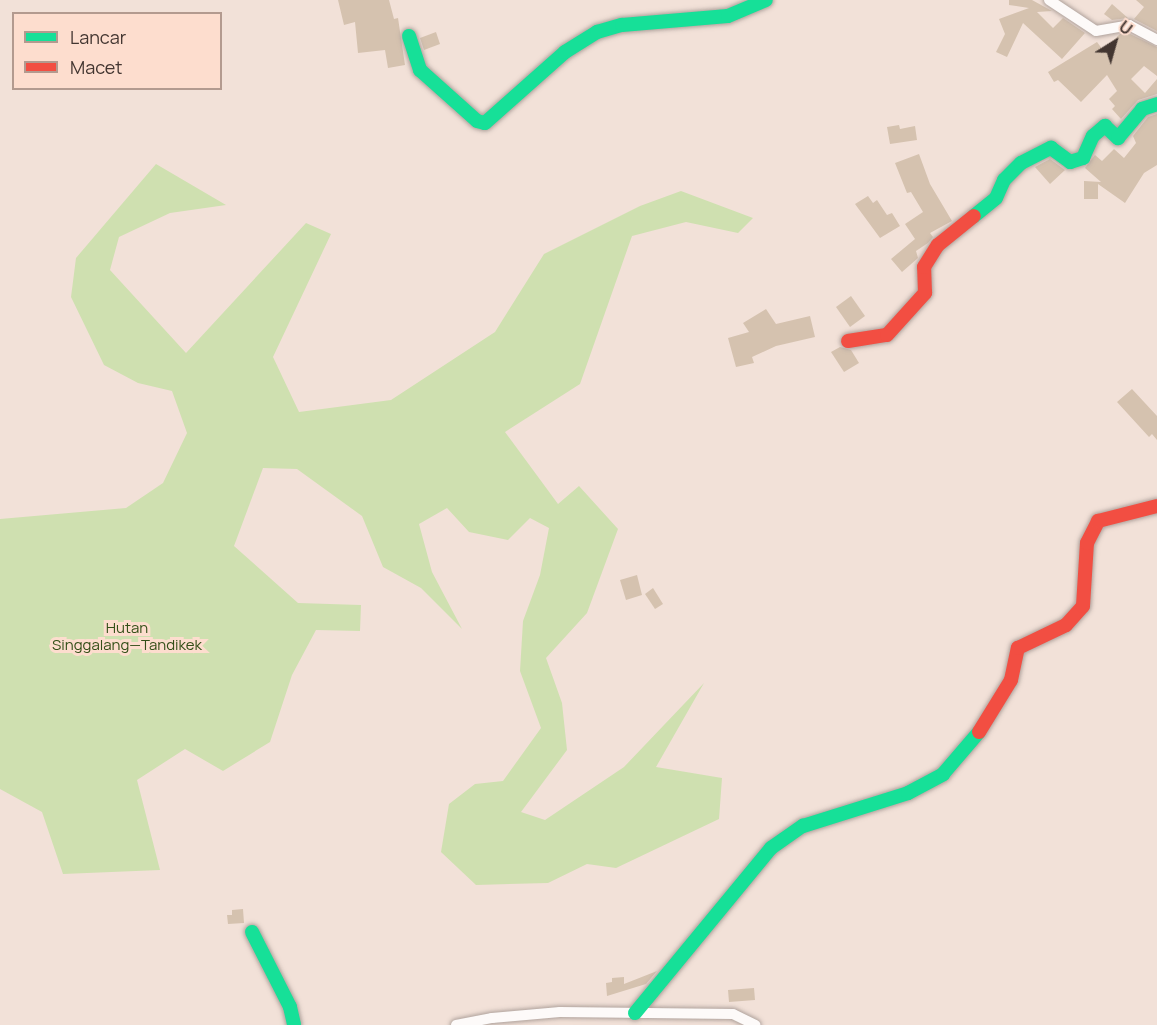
<!DOCTYPE html>
<meta charset="utf-8">
<style>
body{margin:0}
#map{position:relative;width:1157px;height:1025px;overflow:hidden;background:#f2e1d8;font-family:Manrope,sans-serif}
div>[style]{position:absolute}
[style*='--x']{left:calc(var(--x)*1px);top:calc(var(--y)*1px);width:calc(var(--w)*1px);rotate:calc(var(--a)*1deg)}
.green>*{inset:0;background:#cfe0b0}
.building>*{inset:0;background:#d5c2af}
.roads{filter:drop-shadow(0 0 2px #afa29c) drop-shadow(0 0 2px #afa29c)}
.street>*{height:10px;margin:-5px;padding:0 5px;transform-origin:5px;border-radius:5px;background:#fdfaf9}
.fast>*{height:14px;margin:-7px;padding:0 7px;transform-origin:7px;border-radius:7px;background:#16e098}
.jam>*{height:14px;margin:-7px;padding:0 7px;transform-origin:7px;border-radius:7px;background:#f24e42}
span{translate:-50% -50%;white-space:nowrap;text-align:center;line-height:1.15;-webkit-text-stroke:6px #fdddce;paint-order:stroke}
.park-label{font-size:15px;color:#334f18}
.legend{position:absolute;left:12px;top:12px;width:210px;height:78px;box-sizing:border-box;background:#fdddce;border:2px solid #b39a8f;margin:0;padding:8px 10px;list-style:none;font-size:18px;color:#433631}
.legend li{display:flex;align-items:center;gap:12px;height:30px}
.legend b{width:30px;border:2px solid #b39a8f}
.north{position:absolute;left:1085px;top:12px;width:60px;height:60px;-webkit-text-stroke:4px #fdddce;paint-order:stroke;rotate:37deg;font-size:16px;font-weight:700;line-height:24px;text-align:center;color:#433631}
.north::after{content:'';display:block;margin:auto;width:21px;height:27px;background:#433631;clip-path:polygon(50% 0,100% 100%,50% 72%,0 100%)}
</style>
<div id="map">
<div class="green">
<i style="clip-path:polygon(156px 164px,226px 205px,170px 213px,119px 237px,110px 270px,186px 353px,306px 223px,331px 234px,273px 357px,299px 412px,391px 400px,495px 332px,544px 254px,640px 206px,681px 191px,753px 218px,738px 233px,686px 222px,632px 236px,580px 384px,505px 432px,558px 504px,579px 486px,618px 529px,587px 613px,546px 658px,562px 703px,567px 750px,521px 812px,545px 820px,624px 767px,704px 683px,656px 767px,722px 778px,719px 819px,616px 868px,587px 864px,548px 883px,476px 885px,441px 852px,449px 804px,475px 784px,503px 781px,541px 728px,520px 671px,523px 621px,540px 575px,549px 528px,530px 518px,508px 540px,469px 532px,447px 508px,419px 524px,432px 572px,462px 629px,421px 588px,383px 567px,362px 516px,297px 469px,263px 468px,234px 546px,298px 603px,361px 605px,360px 631px,316px 630px,292px 675px,270px 742px,223px 771px,185px 749px,137px 780px,160px 870px,63px 874px,42px 812px,0 789px,0 519px,126px 508px,163px 483px,187px 433px,172px 391px,138px 383px,104px 365px,71px 297px,76px 258px)"></i>
</div>
<div class="building">
<i style="clip-path:polygon(338px 0,389px 0,394px 19px,398px 18px,405px 65px,388px 68px,385px 50px,358px 53px,355px 22px,344px 25px)"></i>
<i style="clip-path:polygon(1009px 0,1032px 0,1052px 11px,1037px 12px,1053px 28px,1063px 18px,1085px 33px,1062px 59px,1023px 23px,1007px 57px,996px 52px,1005px 34px,999px 19px,1029px 8px,1009px 5px)"></i>
<i style="clip-path:polygon(1136px 0,1157px 0,1157px 31px,1134px 19px,1144px 7px)"></i>
<i style="clip-path:polygon(1112px 4px,1128px 18px,1112px 20px,1104px 14px)"></i>
<i style="clip-path:polygon(436px 32px,440px 44px,424px 50px,420px 38px)"></i>
<i style="clip-path:polygon(1128px 33px,1157px 47px,1157px 76px,1144px 66px,1131px 79px,1145px 93px,1157px 79px,1157px 94px,1138px 100px,1121px 119px,1112px 109px,1115px 106px,1109px 99px,1117px 91px,1107px 75px,1081px 102px,1058px 80px,1054px 82px,1048px 72px,1097px 42px,1103px 50px,1120px 34px)"></i>
<i style="clip-path:polygon(1157px 114px,1157px 165px,1144px 173px,1125px 203px,1098px 184px,1098px 199px,1084px 199px,1084px 181px,1101px 182px,1085px 168px,1095px 155px,1102px 161px,1114px 149px,1124px 158px,1136px 143px,1133px 136px,1148px 117px)"></i>
<i style="clip-path:polygon(899px 125px,900px 129px,915px 126px,917px 140px,890px 144px,887px 127px)"></i>
<i style="clip-path:polygon(919px 154px,930px 184px,952px 221px,930px 233px,933px 237px,928px 243px,916px 251px,918px 258px,902px 272px,891px 259px,915px 239px,905px 224px,923px 212px,911px 192px,907px 193px,895px 163px)"></i>
<i style="clip-path:polygon(1050px 159px,1065px 170px,1050px 184px,1035px 167px)"></i>
<i style="clip-path:polygon(868px 196px,873px 203px,877px 200px,887px 215px,892px 213px,900px 226px,880px 238px,855px 204px)"></i>
<i style="clip-path:polygon(851px 296px,865px 316px,850px 327px,836px 307px)"></i>
<i style="clip-path:polygon(766px 309px,776px 324px,810px 316px,815px 337px,776px 346px,752px 357px,754px 363px,736px 367px,728px 338px,749px 332px,743px 323px)"></i>
<i style="clip-path:polygon(840px 347px,851px 350px,859px 363px,844px 372px,831px 352px)"></i>
<i style="clip-path:polygon(1132px 389px,1157px 416px,1157px 440px,1152px 434px,1149px 437px,1117px 402px)"></i>
<i style="clip-path:polygon(637px 575px,642px 595px,626px 600px,620px 580px)"></i>
<i style="clip-path:polygon(653px 588px,663px 604px,655px 609px,645px 594px)"></i>
<i style="clip-path:polygon(243px 909px,244px 923px,228px 924px,227px 915px,232px 915px,232px 910px)"></i>
<i style="clip-path:polygon(657px 971px,646px 984px,607px 996px,606px 983px,612px 982px,612px 978px,624px 977px,624px 984px)"></i>
<i style="clip-path:polygon(754px 988px,755px 1000px,729px 1002px,728px 990px)"></i>
</div>
<div class="roads">
<div class="street">
<i style="--x:1049;--y:0;--w:56;--a:33.4"></i>
<i style="--x:1096;--y:31;--w:34;--a:-10"></i>
<i style="--x:1129;--y:25;--w:32;--a:28"></i>
<i style="--x:456;--y:1025;--w:37;--a:-11"></i>
<i style="--x:492;--y:1018;--w:68;--a:-5"></i>
<i style="--x:560;--y:1012;--w:173;--a:0.7"></i>
<i style="--x:733;--y:1014;--w:25;--a:26"></i>
</div>
<div class="fast">
<i style="--x:409;--y:36;--w:36;--a:72"></i>
<i style="--x:420;--y:70;--w:76;--a:41.8"></i>
<i style="--x:477;--y:121;--w:8;--a:14"></i>
<i style="--x:485;--y:123;--w:107;--a:-41.6"></i>
<i style="--x:565;--y:52;--w:38;--a:-32"></i>
<i style="--x:597;--y:32;--w:26;--a:-16"></i>
<i style="--x:622;--y:25;--w:106;--a:-4.9"></i>
<i style="--x:728;--y:16;--w:41;--a:-22.8"></i>
<i style="--x:974;--y:216;--w:28;--a:-39"></i>
<i style="--x:996;--y:198;--w:20;--a:-66"></i>
<i style="--x:1004;--y:180;--w:24;--a:-45"></i>
<i style="--x:1021;--y:163;--w:34;--a:-27"></i>
<i style="--x:1051;--y:148;--w:24;--a:36"></i>
<i style="--x:1070;--y:162;--w:14;--a:-17"></i>
<i style="--x:1083;--y:158;--w:24;--a:-66"></i>
<i style="--x:1093;--y:136;--w:16;--a:-40"></i>
<i style="--x:1105;--y:126;--w:18;--a:43"></i>
<i style="--x:1118;--y:138;--w:38;--a:-50"></i>
<i style="--x:1142;--y:109;--w:16;--a:-18"></i>
<i style="--x:252;--y:932;--w:84;--a:63.1"></i>
<i style="--x:290;--y:1007;--w:18;--a:77"></i>
<i style="--x:635;--y:1013;--w:214;--a:-50.5"></i>
<i style="--x:771;--y:848;--w:39;--a:-35"></i>
<i style="--x:803;--y:826;--w:110;--a:-17.4"></i>
<i style="--x:908;--y:793;--w:40;--a:-28"></i>
<i style="--x:943;--y:774;--w:55;--a:-49.4"></i>
</div>
<div class="jam">
<i style="--x:848;--y:341;--w:39;--a:-9"></i>
<i style="--x:887;--y:335;--w:57;--a:-47.9"></i>
<i style="--x:925;--y:293;--w:26;--a:-92"></i>
<i style="--x:924;--y:267;--w:26;--a:-58"></i>
<i style="--x:938;--y:245;--w:46;--a:-38.9"></i>
<i style="--x:979;--y:732;--w:61;--a:-58.4"></i>
<i style="--x:1011;--y:680;--w:33;--a:-78"></i>
<i style="--x:1018;--y:648;--w:53;--a:-25.6"></i>
<i style="--x:1066;--y:625;--w:25;--a:-48"></i>
<i style="--x:1083;--y:606;--w:63;--a:-86.4"></i>
<i style="--x:1087;--y:543;--w:25;--a:-63"></i>
<i style="--x:1098;--y:521;--w:61;--a:-14.3"></i>
</div>
</div>
<div class="park-label">
<span style="left:127px;top:636px">Hutan<br>Singgalang—Tandikek</span>
</div>
<ul class="legend">
<li><b style="height:8px;background:#16e098"></b>Lancar</li>
<li><b style="height:8px;background:#f24e42"></b>Macet</li>
</ul>
<div class="north">U</div>
</div>
